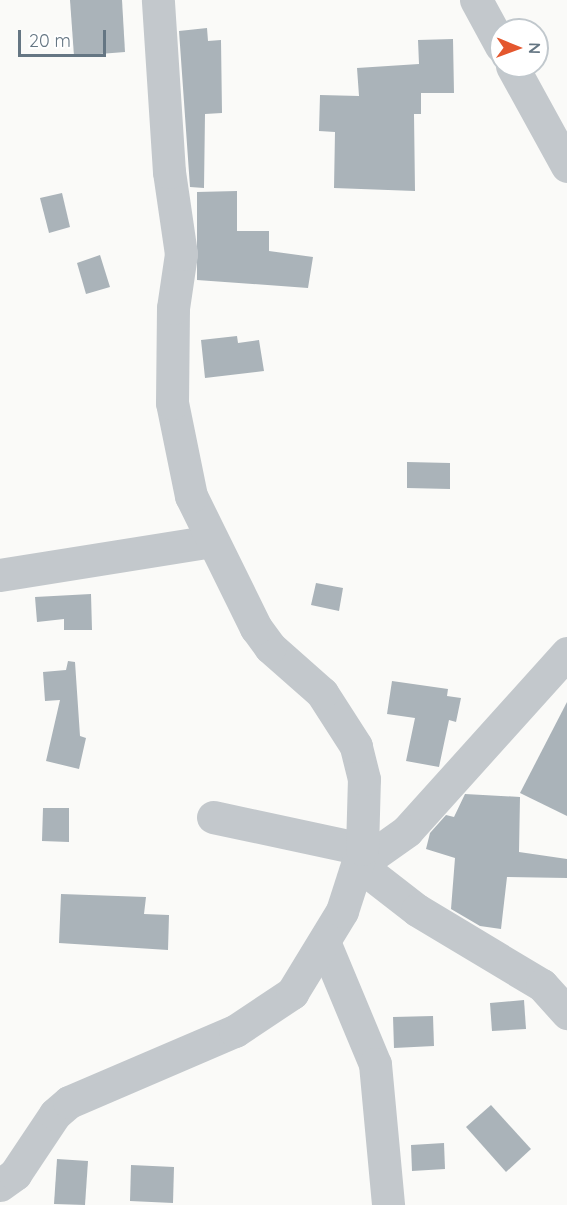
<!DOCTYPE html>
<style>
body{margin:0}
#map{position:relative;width:567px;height:1205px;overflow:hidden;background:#fafaf8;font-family:Quicksand,sans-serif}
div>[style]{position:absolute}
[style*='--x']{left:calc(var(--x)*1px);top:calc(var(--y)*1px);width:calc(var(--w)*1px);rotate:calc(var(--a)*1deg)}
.building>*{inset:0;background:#aab3b9}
.minor>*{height:33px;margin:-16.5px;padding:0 16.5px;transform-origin:16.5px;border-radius:16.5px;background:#c3c8cc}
span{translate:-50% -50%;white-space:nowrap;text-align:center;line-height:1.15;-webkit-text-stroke:6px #fff;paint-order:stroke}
.north{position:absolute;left:489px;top:18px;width:60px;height:60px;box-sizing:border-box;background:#fff;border:2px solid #c1c8cd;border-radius:50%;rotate:91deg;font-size:16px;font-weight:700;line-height:24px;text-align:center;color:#657683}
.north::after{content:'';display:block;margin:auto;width:21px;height:27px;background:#e4572e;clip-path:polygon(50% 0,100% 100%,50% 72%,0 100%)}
.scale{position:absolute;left:18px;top:30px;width:88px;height:27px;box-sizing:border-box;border:3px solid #657683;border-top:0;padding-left:8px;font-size:18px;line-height:21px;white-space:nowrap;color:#657683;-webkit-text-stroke:4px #fff;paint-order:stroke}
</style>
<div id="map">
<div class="building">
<i style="clip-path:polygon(70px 0,122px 0,125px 52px,74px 56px)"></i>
<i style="clip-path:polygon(207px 28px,208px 41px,221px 40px,222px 113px,205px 114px,204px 188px,190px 187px,179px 31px)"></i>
<i style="clip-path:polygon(453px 39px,454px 93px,421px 93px,421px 114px,414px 114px,415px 191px,334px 188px,335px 132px,319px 131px,320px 95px,359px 96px,357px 68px,419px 64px,418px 40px)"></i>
<i style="clip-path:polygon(237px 191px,237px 231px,269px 231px,269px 251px,313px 257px,308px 288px,197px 280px,197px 192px)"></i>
<i style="clip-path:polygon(62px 193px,70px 227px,49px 233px,40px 198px)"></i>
<i style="clip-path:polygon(100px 255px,110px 287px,86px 294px,77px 263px)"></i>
<i style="clip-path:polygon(237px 336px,238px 343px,259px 340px,264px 371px,205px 378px,201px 340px)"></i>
<i style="clip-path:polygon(407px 462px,450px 463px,450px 489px,407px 488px)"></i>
<i style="clip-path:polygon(316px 583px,343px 588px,339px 611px,311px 605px)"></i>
<i style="clip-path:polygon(91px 594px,92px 630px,64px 630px,64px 619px,37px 622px,35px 597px)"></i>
<i style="clip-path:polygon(68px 661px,75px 662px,80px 736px,86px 738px,79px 769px,46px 761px,60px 700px,45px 701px,43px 672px,66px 670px)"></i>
<i style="clip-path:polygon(392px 681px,448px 689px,447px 696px,461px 698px,456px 722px,449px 720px,439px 767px,406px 761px,415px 718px,387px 714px)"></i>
<i style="clip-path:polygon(567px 702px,567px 816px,520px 793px)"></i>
<i style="clip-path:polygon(465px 794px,520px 797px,519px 852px,567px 859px,567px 878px,507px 877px,501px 929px,480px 926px,451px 909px,455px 858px,426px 849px,430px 833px,446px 815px,454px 817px)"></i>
<i style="clip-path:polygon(43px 808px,69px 808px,69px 842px,42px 841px)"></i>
<i style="clip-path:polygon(61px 894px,146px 897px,144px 914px,169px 915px,168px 950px,59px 943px)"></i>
<i style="clip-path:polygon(524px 1000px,526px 1029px,492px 1031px,490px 1003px)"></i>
<i style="clip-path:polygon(433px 1016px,434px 1046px,394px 1048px,393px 1017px)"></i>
<i style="clip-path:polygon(491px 1105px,531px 1149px,506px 1172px,466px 1127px)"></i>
<i style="clip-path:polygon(444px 1143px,445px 1169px,412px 1171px,411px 1145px)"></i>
<i style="clip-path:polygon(57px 1159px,88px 1161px,85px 1205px,54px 1204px)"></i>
<i style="clip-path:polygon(131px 1165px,174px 1167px,173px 1203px,130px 1201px)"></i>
</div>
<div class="minor">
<i style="--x:476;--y:0;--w:52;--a:61.5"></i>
<i style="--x:512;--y:66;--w:114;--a:61.2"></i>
<i style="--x:0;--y:575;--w:215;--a:-9.1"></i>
<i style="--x:567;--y:653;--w:239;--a:132"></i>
<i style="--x:407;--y:831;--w:59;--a:144.7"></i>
<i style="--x:359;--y:865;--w:73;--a:37.8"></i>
<i style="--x:417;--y:910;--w:146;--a:31"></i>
<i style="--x:542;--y:985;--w:38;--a:48"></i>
<i style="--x:213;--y:817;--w:152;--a:12.1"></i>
<i style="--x:325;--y:944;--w:130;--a:67.4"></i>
<i style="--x:375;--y:1064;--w:142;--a:84.7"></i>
<i style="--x:0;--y:1185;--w:19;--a:-36"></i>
<i style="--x:15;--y:1174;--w:72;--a:-56.3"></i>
<i style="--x:55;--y:1114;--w:18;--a:-41"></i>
<i style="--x:69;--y:1102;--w:181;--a:-23.2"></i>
<i style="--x:235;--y:1031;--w:69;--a:-33.7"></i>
<i style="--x:292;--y:993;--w:96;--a:-58.6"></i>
<i style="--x:342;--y:911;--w:65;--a:-72.1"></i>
<i style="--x:362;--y:849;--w:70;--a:-88.4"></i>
<i style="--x:364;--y:779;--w:34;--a:-104"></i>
<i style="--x:356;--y:746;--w:63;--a:-122.7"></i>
<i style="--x:322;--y:693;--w:69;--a:-138.5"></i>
<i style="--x:270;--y:647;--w:24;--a:-126"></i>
<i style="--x:256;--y:628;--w:147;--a:-116.2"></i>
<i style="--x:191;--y:496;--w:95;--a:-101.5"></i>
<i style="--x:172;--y:403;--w:95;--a:-89.4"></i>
<i style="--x:173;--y:308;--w:55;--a:-81.6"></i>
<i style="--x:181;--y:254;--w:83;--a:-98.3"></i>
<i style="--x:169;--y:172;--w:172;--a:-93.7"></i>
</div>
<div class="north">N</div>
<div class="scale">20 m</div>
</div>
